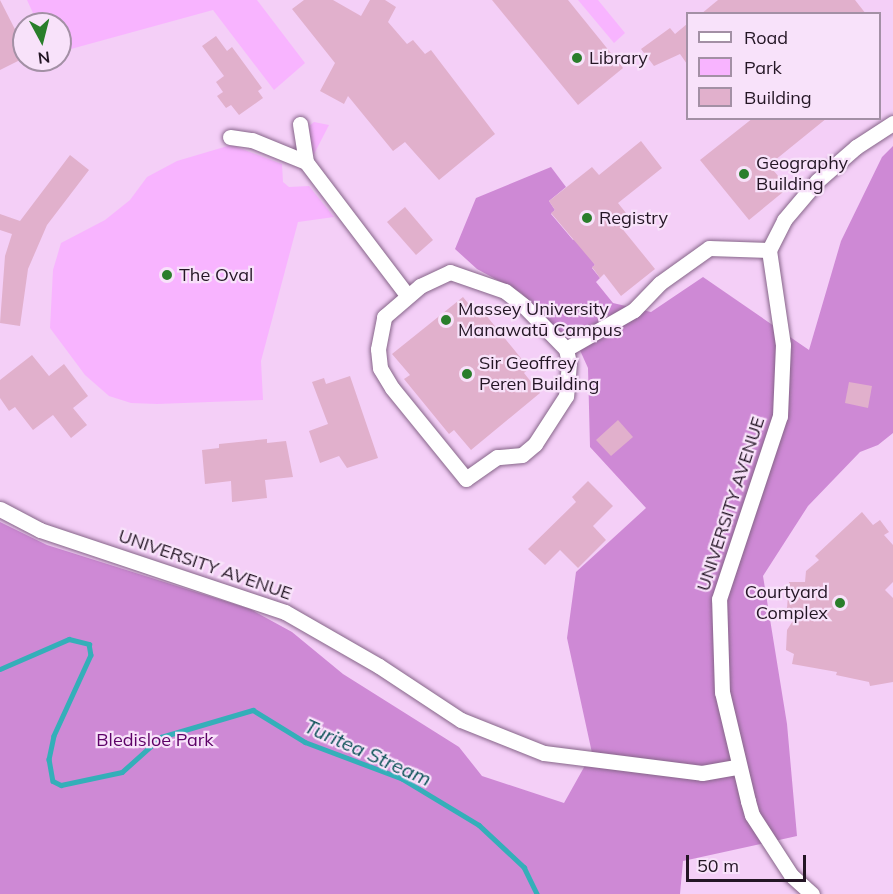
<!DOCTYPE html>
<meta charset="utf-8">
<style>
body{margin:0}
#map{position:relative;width:893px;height:894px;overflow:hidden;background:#f4cff7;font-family:Mulish,sans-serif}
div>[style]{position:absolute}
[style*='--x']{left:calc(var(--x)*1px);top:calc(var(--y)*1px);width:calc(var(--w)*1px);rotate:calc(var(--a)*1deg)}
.green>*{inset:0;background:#f8b4ff}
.forest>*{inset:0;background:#ce89d5}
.stream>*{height:4.5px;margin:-2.25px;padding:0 2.25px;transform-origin:2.25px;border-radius:2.25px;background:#34afb9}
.building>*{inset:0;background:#e1b0cc}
.roads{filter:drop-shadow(0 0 2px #866589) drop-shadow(0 0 2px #866589)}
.minor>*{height:15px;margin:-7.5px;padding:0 7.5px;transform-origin:7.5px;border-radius:7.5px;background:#fff}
.dots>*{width:16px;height:16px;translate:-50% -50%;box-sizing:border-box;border:3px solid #f8e2fa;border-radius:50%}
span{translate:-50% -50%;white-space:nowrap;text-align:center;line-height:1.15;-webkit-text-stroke:4.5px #f8e2fa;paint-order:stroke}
.poi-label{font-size:18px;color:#241625}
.left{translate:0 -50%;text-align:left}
.right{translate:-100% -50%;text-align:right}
.street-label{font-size:18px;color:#241625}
.park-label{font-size:18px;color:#5d0167}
.water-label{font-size:20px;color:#0b5157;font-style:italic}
.legend{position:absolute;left:686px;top:12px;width:195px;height:108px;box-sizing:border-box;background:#f8e2fa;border:2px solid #a390a5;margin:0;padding:8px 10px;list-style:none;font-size:18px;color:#241625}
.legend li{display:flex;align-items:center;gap:12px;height:30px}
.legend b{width:30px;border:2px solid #a390a5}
.north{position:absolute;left:12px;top:12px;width:60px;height:60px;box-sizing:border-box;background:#f8e2fa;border:2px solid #a390a5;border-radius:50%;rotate:173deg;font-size:16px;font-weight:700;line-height:24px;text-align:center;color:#241625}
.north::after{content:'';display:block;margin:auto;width:21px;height:27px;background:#2a7e2b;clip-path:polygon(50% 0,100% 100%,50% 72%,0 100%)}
.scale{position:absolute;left:686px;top:855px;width:120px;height:27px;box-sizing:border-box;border:3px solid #241625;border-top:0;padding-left:8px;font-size:18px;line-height:21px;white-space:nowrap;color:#241625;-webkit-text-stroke:4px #f8e2fa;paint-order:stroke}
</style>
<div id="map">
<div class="green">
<i style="clip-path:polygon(27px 0,257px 0,305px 63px,274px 90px,213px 10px,60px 52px,60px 24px,38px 24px)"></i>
<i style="clip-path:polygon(578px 0,598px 0,625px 33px,614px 43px)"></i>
<i style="clip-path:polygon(314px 122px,329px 125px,312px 158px,305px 129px)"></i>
<i style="clip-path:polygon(231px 145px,282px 164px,283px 182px,289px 187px,309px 186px,334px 217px,298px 222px,261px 361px,263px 400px,157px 404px,131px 403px,109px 396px,85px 375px,50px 328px,53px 270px,61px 243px,105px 220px,130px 200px,147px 177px,177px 161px)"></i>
</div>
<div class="forest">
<i style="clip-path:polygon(893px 146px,893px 433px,878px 445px,860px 452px,808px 506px,763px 576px,787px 724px,797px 836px,683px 861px,680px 894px,0 894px,0 522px,47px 545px,250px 609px,292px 632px,343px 674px,459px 747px,482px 776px,564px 803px,592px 753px,567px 638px,576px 572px,646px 508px,590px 447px,588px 368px,574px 337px,564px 336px,521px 293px,477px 269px,455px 249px,476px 198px,551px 167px,566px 187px,549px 201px,555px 210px,551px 214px,573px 240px,577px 237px,595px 265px,592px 268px,600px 278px,596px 282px,613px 303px,651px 312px,703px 277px,809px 350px,841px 241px,882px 157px)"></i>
</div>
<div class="stream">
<i style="--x:0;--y:669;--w:75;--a:-23.5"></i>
<i style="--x:69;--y:639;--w:21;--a:14"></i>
<i style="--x:89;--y:644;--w:11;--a:80"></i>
<i style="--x:91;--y:655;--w:89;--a:114.6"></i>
<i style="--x:54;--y:736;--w:24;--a:102"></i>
<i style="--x:49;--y:759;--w:22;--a:80"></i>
<i style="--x:53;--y:781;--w:9;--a:27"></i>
<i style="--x:61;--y:785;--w:62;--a:-12"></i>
<i style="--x:122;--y:772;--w:52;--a:-41.9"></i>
<i style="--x:161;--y:737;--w:96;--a:-16.4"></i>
<i style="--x:253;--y:710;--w:61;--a:31.6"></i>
<i style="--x:305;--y:742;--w:103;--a:20.6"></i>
<i style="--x:401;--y:778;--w:91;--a:31.1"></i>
<i style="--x:479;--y:825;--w:62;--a:43"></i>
<i style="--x:524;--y:867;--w:30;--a:64"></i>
</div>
<div class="building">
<i style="clip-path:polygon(0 0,24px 47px,24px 58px,0 70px)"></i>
<i style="clip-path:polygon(304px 0,333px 0,361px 16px,370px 0,385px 0,396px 7px,388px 22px,407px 44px,413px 40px,425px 54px,431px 50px,495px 134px,439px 180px,405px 142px,393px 151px,348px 96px,344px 104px,320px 91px,335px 63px,292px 9px)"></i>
<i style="clip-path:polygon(492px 0,568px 0,623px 68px,578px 105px)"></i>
<i style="clip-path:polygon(718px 0,855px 0,866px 14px,701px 14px)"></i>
<i style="clip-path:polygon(687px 24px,687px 64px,680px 54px,654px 66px,641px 49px,670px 28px,675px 34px)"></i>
<i style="clip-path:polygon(216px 36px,227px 51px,232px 47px,262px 88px,258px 91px,263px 98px,239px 115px,231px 105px,226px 108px,217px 96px,223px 92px,216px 82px,224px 76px,202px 46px)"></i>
<i style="clip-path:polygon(753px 118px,827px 118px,769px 165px,788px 188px,749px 220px,700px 160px)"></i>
<i style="clip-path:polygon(641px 141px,662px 168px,618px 203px,626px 213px,616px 221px,655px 269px,621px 296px,604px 274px,600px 278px,592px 267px,595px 265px,551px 213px,555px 210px,549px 201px,592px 167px,599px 175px)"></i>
<i style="clip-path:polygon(70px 155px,89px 170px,47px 225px,28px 269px,20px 326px,0 323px,5px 256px,12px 234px,0 230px,0 214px,20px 221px)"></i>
<i style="clip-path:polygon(405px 207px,433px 240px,416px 255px,387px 222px)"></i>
<i style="clip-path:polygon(463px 297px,480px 318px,485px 314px,529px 368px,524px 373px,540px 393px,471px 450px,454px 430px,449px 434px,404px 379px,410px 375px,392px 354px)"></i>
<i style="clip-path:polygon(32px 355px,49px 376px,64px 364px,88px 396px,73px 408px,87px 425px,71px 438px,53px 415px,33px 430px,15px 407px,9px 411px,0 398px,0 380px)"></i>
<i style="clip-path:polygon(350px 376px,378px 458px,347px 468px,339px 456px,320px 463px,309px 431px,328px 424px,312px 382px,324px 378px,326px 384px)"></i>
<i style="clip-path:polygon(849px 382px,872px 386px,868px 408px,845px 403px)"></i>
<i style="clip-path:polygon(618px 420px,633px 437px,611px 456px,596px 440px)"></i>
<i style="clip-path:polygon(267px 439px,267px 443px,286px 441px,293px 477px,265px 480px,267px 498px,232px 502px,231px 481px,205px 484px,202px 450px,219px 448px,219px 444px)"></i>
<i style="clip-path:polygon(588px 481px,613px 506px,593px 526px,606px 540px,578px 568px,560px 550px,545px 565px,528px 549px,576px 502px,572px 497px)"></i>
<i style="clip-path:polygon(862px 512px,873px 525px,880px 520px,889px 532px,884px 535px,893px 545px,893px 582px,885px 590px,893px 598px,893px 682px,870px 686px,869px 682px,836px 675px,837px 672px,792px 664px,794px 654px,786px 650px,787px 630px,798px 613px,787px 608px,789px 582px,805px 582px,806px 571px,819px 560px,815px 556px)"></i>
</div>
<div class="roads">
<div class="minor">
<i style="--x:300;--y:124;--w:38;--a:81"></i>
<i style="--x:306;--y:162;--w:167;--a:52.8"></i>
<i style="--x:230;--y:137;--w:22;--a:8"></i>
<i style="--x:252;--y:140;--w:58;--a:22.2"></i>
<i style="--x:450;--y:272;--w:58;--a:19.1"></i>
<i style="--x:505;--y:291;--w:24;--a:38"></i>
<i style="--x:524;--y:306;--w:60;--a:45.7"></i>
<i style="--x:566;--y:349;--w:14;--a:78"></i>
<i style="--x:569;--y:363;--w:33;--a:95"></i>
<i style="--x:566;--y:396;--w:57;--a:122.9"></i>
<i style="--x:535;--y:444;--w:17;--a:140"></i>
<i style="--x:522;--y:455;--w:25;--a:175"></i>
<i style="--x:497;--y:457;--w:38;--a:145"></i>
<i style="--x:466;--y:479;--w:117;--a:-129.1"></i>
<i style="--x:392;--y:388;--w:23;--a:-121"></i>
<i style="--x:380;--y:368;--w:19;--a:-96"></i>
<i style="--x:378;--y:349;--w:33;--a:-79"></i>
<i style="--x:384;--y:317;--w:48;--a:-40.7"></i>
<i style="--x:420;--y:286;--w:33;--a:-25"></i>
<i style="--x:566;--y:349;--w:78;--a:-29.8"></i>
<i style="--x:634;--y:310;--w:37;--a:-46"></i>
<i style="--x:660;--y:283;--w:60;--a:-35.5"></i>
<i style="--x:709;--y:248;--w:60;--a:1.9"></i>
<i style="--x:0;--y:509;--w:45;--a:27.7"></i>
<i style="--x:40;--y:530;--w:258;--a:18.5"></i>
<i style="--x:285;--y:612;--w:108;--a:29.9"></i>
<i style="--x:379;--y:666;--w:98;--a:33.4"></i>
<i style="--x:461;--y:720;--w:89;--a:21.7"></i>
<i style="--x:544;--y:753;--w:159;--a:7.2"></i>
<i style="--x:702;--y:773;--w:36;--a:-10"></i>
<i style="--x:812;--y:894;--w:28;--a:-138"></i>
<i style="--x:791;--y:875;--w:72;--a:-123"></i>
<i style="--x:752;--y:815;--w:15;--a:-106"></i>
<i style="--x:748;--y:801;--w:112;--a:-103.4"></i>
<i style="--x:722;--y:692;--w:93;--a:-91.8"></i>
<i style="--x:719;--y:599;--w:193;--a:-71.6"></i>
<i style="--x:780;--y:416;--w:71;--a:-87.6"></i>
<i style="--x:783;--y:345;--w:96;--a:-98.4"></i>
<i style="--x:769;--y:250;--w:34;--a:-63"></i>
<i style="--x:784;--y:220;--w:51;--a:-49.8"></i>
<i style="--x:817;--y:181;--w:52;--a:-41.1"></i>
<i style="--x:856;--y:147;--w:44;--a:-33"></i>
</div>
</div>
<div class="dots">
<i style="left:577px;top:58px;background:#2a7e2b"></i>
<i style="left:744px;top:174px;background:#2a7e2b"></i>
<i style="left:587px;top:218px;background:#2a7e2b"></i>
<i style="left:167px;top:275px;background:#2a7e2b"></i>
<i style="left:446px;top:320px;background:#2a7e2b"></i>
<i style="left:467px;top:374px;background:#2a7e2b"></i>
<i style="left:840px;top:603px;background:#2a7e2b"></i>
</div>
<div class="poi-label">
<span class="left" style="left:589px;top:58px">Library</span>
<span class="left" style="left:756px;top:174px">Geography<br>Building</span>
<span class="left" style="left:599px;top:218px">Registry</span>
<span class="left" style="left:179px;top:275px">The Oval</span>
<span class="left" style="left:458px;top:320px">Massey University<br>Manawatū Campus</span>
<span class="left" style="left:479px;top:374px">Sir Geoffrey<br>Peren Building</span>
<span class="right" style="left:828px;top:603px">Courtyard<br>Complex</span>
</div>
<div class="street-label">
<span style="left:731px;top:504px;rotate:-72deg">UNIVERSITY AVENUE</span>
<span style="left:205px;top:565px;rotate:19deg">UNIVERSITY AVENUE</span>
</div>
<div class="park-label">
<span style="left:155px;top:740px">Bledisloe Park</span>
</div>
<div class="water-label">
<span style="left:368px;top:752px;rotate:24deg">Turitea Stream</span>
</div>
<ul class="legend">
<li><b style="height:8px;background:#fff"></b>Road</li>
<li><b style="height:16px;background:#f8b4ff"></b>Park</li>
<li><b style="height:16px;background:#e1b0cc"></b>Building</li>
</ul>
<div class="north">N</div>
<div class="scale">50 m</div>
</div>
